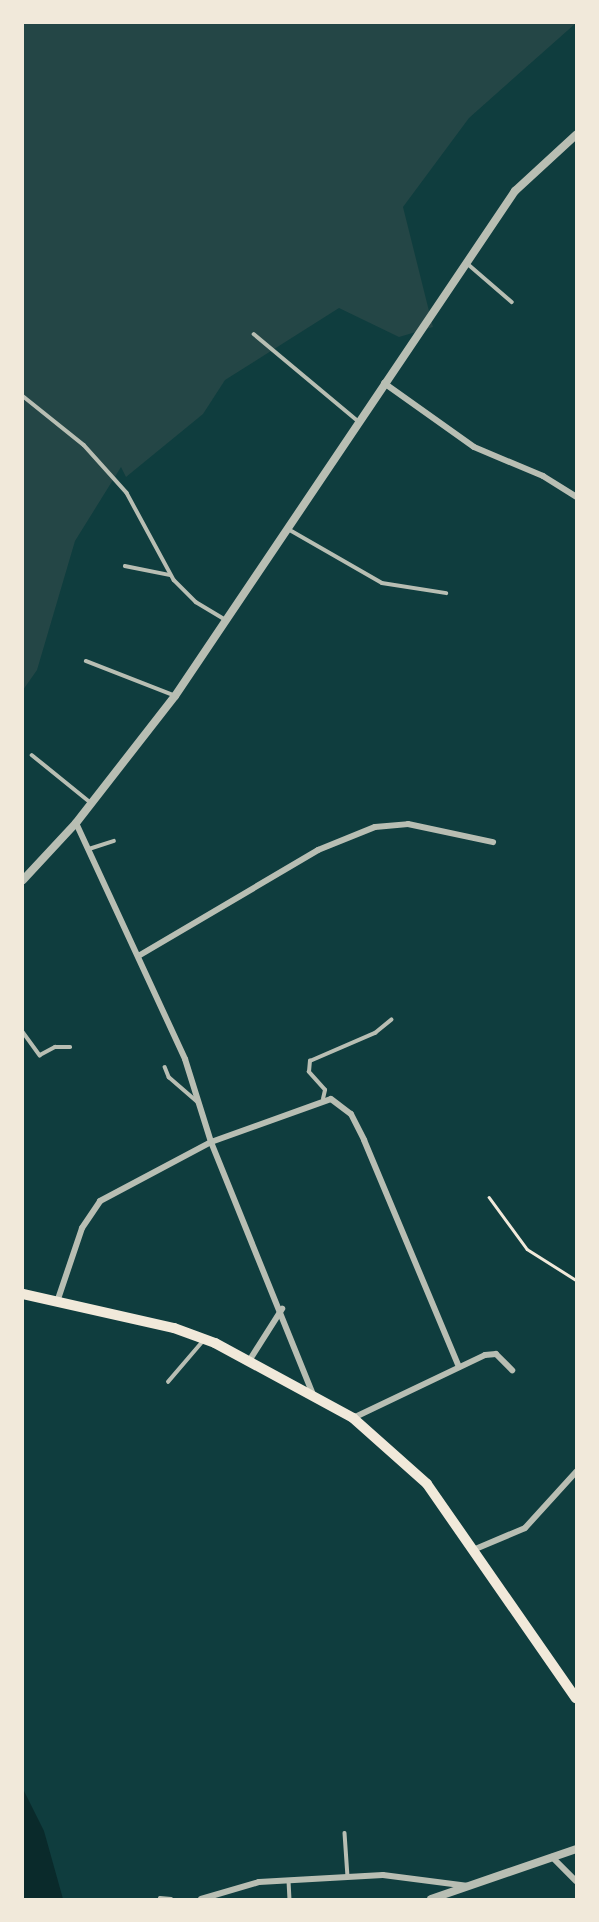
<!DOCTYPE html>
<style>
body{margin:0}
#map{position:relative;width:599px;height:1922px;overflow:hidden;background:#0f3d3e;font-family:"DM Sans",sans-serif}
div>[style]{position:absolute}
[style*='--x']{left:calc(var(--x)*1px);top:calc(var(--y)*1px);width:calc(var(--w)*1px);rotate:calc(var(--a)*1deg)}
.green>*{inset:0;background:#244646}
.water>*{inset:0;background:#0a2a2b}
.path>*{height:2.5px;margin:-1.25px;padding:0 1.25px;transform-origin:1.25px;border-radius:1.25px;background:#f1e9da}
.service>*{height:3.5px;margin:-1.75px;padding:0 1.75px;transform-origin:1.75px;border-radius:1.75px;background:#b8beb3}
.minor>*{height:6px;margin:-3px;padding:0 3px;transform-origin:3px;border-radius:3px;background:#b8beb3}
.tertiary>*{height:8px;margin:-4px;padding:0 4px;transform-origin:4px;border-radius:4px;background:#b8beb3}
.primary>*{height:10px;margin:-5px;padding:0 5px;transform-origin:5px;border-radius:5px;background:#f1e9da}
span{translate:-50% -50%;white-space:nowrap;text-align:center;line-height:1.15;-webkit-text-stroke:7px #f1e9da;paint-order:stroke}
.frame{position:absolute;inset:0;border:24px solid #f1e9da;pointer-events:none}
</style>
<div id="map">
<div class="green">
<i style="clip-path:polygon(23px 23px,576px 23px,469px 118px,403px 207px,433px 327px,399px 337px,339px 308px,225px 380px,203px 414px,126px 477px,121px 467px,75px 541px,37px 670px,23px 690px)"></i>
</div>
<div class="water">
<i style="clip-path:polygon(23px 1789px,44px 1831px,63px 1899px,23px 1899px)"></i>
</div>
<div class="path">
<i style="--x:489;--y:1197;--w:64;--a:53.8"></i>
<i style="--x:527;--y:1249;--w:58;--a:32.3"></i>
</div>
<div class="service">
<i style="--x:468;--y:264;--w:58;--a:40.8"></i>
<i style="--x:254;--y:334;--w:136;--a:39.9"></i>
<i style="--x:23;--y:396;--w:78;--a:38.8"></i>
<i style="--x:84;--y:445;--w:64;--a:48.1"></i>
<i style="--x:127;--y:493;--w:99;--a:61.6"></i>
<i style="--x:174;--y:580;--w:31;--a:45"></i>
<i style="--x:196;--y:602;--w:35;--a:31"></i>
<i style="--x:290;--y:530;--w:106;--a:29.9"></i>
<i style="--x:382;--y:583;--w:65;--a:8.9"></i>
<i style="--x:125;--y:566;--w:46;--a:11.3"></i>
<i style="--x:86;--y:661;--w:93;--a:21.3"></i>
<i style="--x:32;--y:755;--w:75;--a:39"></i>
<i style="--x:89;--y:849;--w:26;--a:-18"></i>
<i style="--x:23;--y:1032;--w:29;--a:54"></i>
<i style="--x:40;--y:1055;--w:17;--a:-28"></i>
<i style="--x:55;--y:1047;--w:15;--a:0"></i>
<i style="--x:165;--y:1067;--w:11;--a:68"></i>
<i style="--x:169;--y:1077;--w:37;--a:41"></i>
<i style="--x:323;--y:1099;--w:9;--a:-77"></i>
<i style="--x:325;--y:1090;--w:24;--a:-132"></i>
<i style="--x:309;--y:1072;--w:11;--a:-85"></i>
<i style="--x:310;--y:1061;--w:71;--a:-23.3"></i>
<i style="--x:375;--y:1033;--w:21;--a:-39"></i>
<i style="--x:168;--y:1382;--w:54;--a:-49.5"></i>
<i style="--x:345;--y:1833;--w:44;--a:86.1"></i>
<i style="--x:289;--y:1881;--w:18;--a:87"></i>
<i style="--x:160;--y:1898;--w:11;--a:5"></i>
</div>
<div class="minor">
<i style="--x:384;--y:383;--w:110;--a:35.4"></i>
<i style="--x:474;--y:447;--w:75;--a:22.8"></i>
<i style="--x:543;--y:476;--w:39;--a:32"></i>
<i style="--x:76;--y:823;--w:260;--a:65.2"></i>
<i style="--x:185;--y:1059;--w:87;--a:72.6"></i>
<i style="--x:211;--y:1142;--w:273;--a:68"></i>
<i style="--x:140;--y:955;--w:207;--a:-30.5"></i>
<i style="--x:318;--y:850;--w:61;--a:-22"></i>
<i style="--x:375;--y:827;--w:33;--a:-5"></i>
<i style="--x:408;--y:824;--w:87;--a:12"></i>
<i style="--x:57;--y:1302;--w:78;--a:-71.3"></i>
<i style="--x:82;--y:1228;--w:32;--a:-56"></i>
<i style="--x:100;--y:1201;--w:126;--a:-28"></i>
<i style="--x:211;--y:1142;--w:127;--a:-19.7"></i>
<i style="--x:331;--y:1099;--w:25;--a:37"></i>
<i style="--x:351;--y:1114;--w:29;--a:63"></i>
<i style="--x:364;--y:1140;--w:246;--a:67.3"></i>
<i style="--x:249;--y:1361;--w:62;--a:-57.6"></i>
<i style="--x:353;--y:1418;--w:146;--a:-25.5"></i>
<i style="--x:485;--y:1355;--w:11;--a:-5"></i>
<i style="--x:496;--y:1354;--w:23;--a:45"></i>
<i style="--x:473;--y:1550;--w:56;--a:-22.9"></i>
<i style="--x:525;--y:1528;--w:76;--a:-47.7"></i>
<i style="--x:552;--y:1857;--w:34;--a:45"></i>
<i style="--x:201;--y:1899;--w:60;--a:-16.3"></i>
<i style="--x:259;--y:1882;--w:124;--a:-3.2"></i>
<i style="--x:383;--y:1875;--w:86;--a:7.4"></i>
</div>
<div class="tertiary">
<i style="--x:23;--y:880;--w:78;--a:-47.1"></i>
<i style="--x:76;--y:823;--w:161;--a:-52.1"></i>
<i style="--x:175;--y:696;--w:609;--a:-56.05"></i>
<i style="--x:515;--y:191;--w:83;--a:-42.6"></i>
<i style="--x:431;--y:1899;--w:153;--a:-19"></i>
</div>
<div class="primary">
<i style="--x:23;--y:1294;--w:155;--a:12.7"></i>
<i style="--x:174;--y:1328;--w:44;--a:20.1"></i>
<i style="--x:215;--y:1343;--w:157;--a:28.5"></i>
<i style="--x:353;--y:1418;--w:99;--a:41.7"></i>
<i style="--x:427;--y:1484;--w:261;--a:55.2"></i>
</div>
<div class="frame"></div>
</div>
